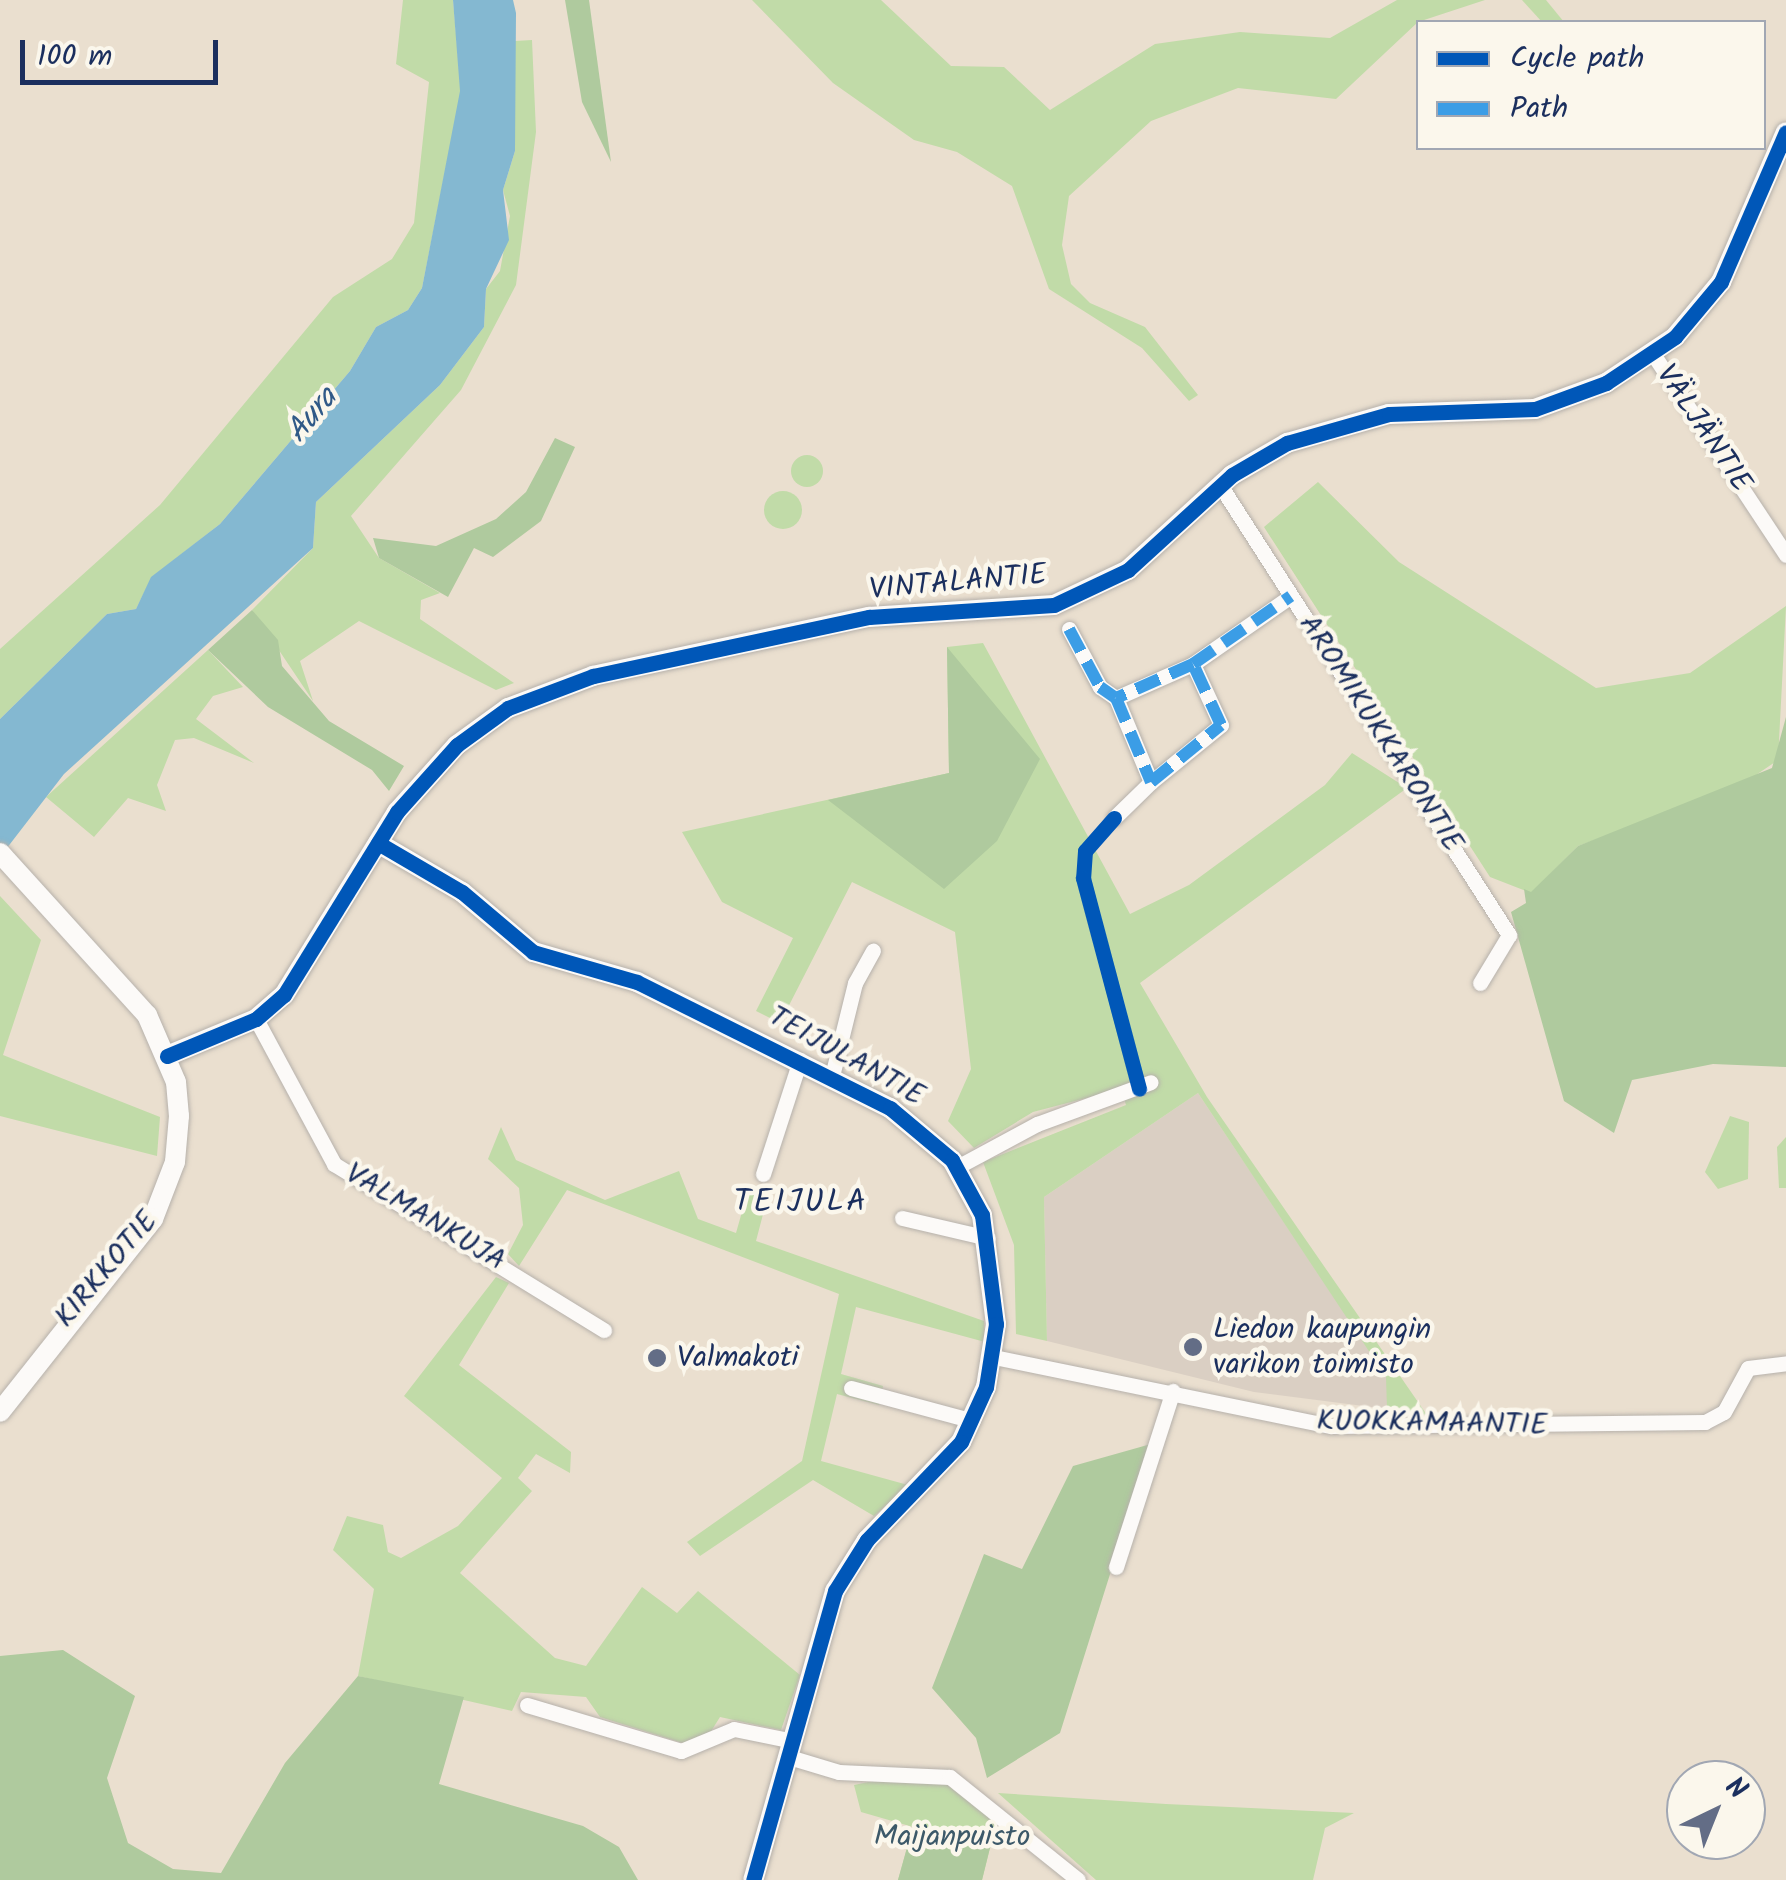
<!DOCTYPE html>
<meta charset="utf-8">
<style>
body{margin:0}
#map{position:relative;width:1786px;height:1880px;overflow:hidden;background:#eadfcf;font-family:Kalam,sans-serif}
div>[style]{position:absolute}
[style*='--x']{left:calc(var(--x)*1px);top:calc(var(--y)*1px);width:calc(var(--w)*1px);rotate:calc(var(--a)*1deg)}
.industrial>*{inset:0;background:#dacfc3}
.green>*{inset:0;background:#c1dba8}
.round{border-radius:50%}
.forest>*{inset:0;background:#afca9e}
.water>*{inset:0;background:#84b8d1}
.roads{filter:drop-shadow(0 0 2px #b6b1ab) drop-shadow(0 0 2px #b6b1ab)}
.street>*{height:15px;margin:-7.5px;padding:0 7.5px;transform-origin:7.5px;border-radius:7.5px;background:#fcfaf8}
.secondary>*{height:20px;margin:-10px;padding:0 10px;transform-origin:10px;border-radius:10px;background:#fcfaf8}
.quiet>*{height:12px;margin-top:-6px;transform-origin:0;background:repeating-linear-gradient(90deg,#3b9de6 0 25px,transparent 0 37px)}
.cycleway>*{height:15px;margin:-7.5px;padding:0 7.5px;transform-origin:7.5px;border-radius:7.5px;background:#0057b8}
.dots>*{width:28px;height:28px;translate:-50% -50%;box-sizing:border-box;border:5px solid #fbf7ec;border-radius:50%}
span{translate:-50% -50%;white-space:nowrap;text-align:center;line-height:1.15;-webkit-text-stroke:9px #fbf7ec;paint-order:stroke}
.street-label{font-size:30px;color:#1b2f5e}
.poi-label{font-size:30px;color:#1b2f5e}
.left{translate:0 -50%;text-align:left}
.park-label{font-size:30px;color:#3c5969}
.water-label{font-size:32px;color:#305987;font-style:italic}
.neighbourhood-label{font-size:32px;color:#1b2f5e;letter-spacing:2.5px}
.legend{position:absolute;left:1416px;top:20px;width:350px;height:130px;box-sizing:border-box;background:#fbf7ec;border:2px solid #a1a7b3;margin:0;padding:12px 18px;list-style:none;font-size:30px;color:#1b2f5e}
.legend li{display:flex;align-items:center;gap:20px;height:50px}
.legend b{width:50px;border:2px solid #a1a7b3}
.north{position:absolute;left:1666px;top:1760px;width:100px;height:100px;box-sizing:border-box;background:#fbf7ec;border:2px solid #a1a7b3;border-radius:50%;rotate:43deg;font-size:28px;font-weight:700;line-height:40px;text-align:center;color:#1b2f5e}
.north::after{content:'';display:block;margin:auto;width:35px;height:45px;background:#636d86;clip-path:polygon(50% 0,100% 100%,50% 72%,0 100%)}
.scale{position:absolute;left:20px;top:40px;width:198px;height:45px;box-sizing:border-box;border:5px solid #1b2f5e;border-top:0;padding-left:12px;font-size:30px;line-height:35px;white-space:nowrap;color:#1b2f5e;-webkit-text-stroke:8px #fbf7ec;paint-order:stroke}
</style>
<div id="map">
<div class="industrial">
<i style="clip-path:polygon(1198px 1093px,1387px 1377px,1387px 1409px,1254px 1392px,1047px 1341px,1044px 1197px)"></i>
</div>
<div class="green">
<i style="clip-path:polygon(403px 0,453px 0,461px 91px,422px 288px,408px 310px,376px 327px,350px 371px,220px 524px,152px 577px,136px 609px,107px 614px,0 719px,0 649px,160px 505px,333px 297px,392px 259px,414px 223px,429px 82px,396px 64px)"></i>
<i style="clip-path:polygon(752px 0,881px 0,951px 66px,1004px 67px,1050px 110px,1155px 44px,1240px 32px,1330px 38px,1397px 0,1485px 0,1418px 22px,1336px 99px,1238px 88px,1151px 121px,1069px 196px,1062px 245px,1071px 284px,1090px 303px,1145px 327px,1198px 395px,1189px 401px,1142px 348px,1049px 289px,1012px 186px,957px 152px,914px 140px,833px 83px)"></i>
<i style="clip-path:polygon(1522px 0,1546px 0,1564px 22px,1542px 22px)"></i>
<i style="clip-path:polygon(532px 40px,536px 132px,516px 285px,461px 390px,351px 516px,379px 558px,440px 593px,421px 600px,420px 619px,514px 683px,496px 690px,359px 621px,300px 661px,313px 701px,252px 610px,313px 548px,316px 502px,440px 385px,484px 327px,486px 289px,500px 271px,510px 216px,503px 190px,515px 151px,515px 41px)"></i>
<i class="round" style="left:791px;top:455px;width:32px;height:32px"></i>
<i style="clip-path:polygon(1318px 482px,1399px 562px,1596px 688px,1690px 673px,1786px 606px,1778px 760px,1737px 788px,1578px 846px,1531px 893px,1490px 877px,1264px 527px)"></i>
<i class="round" style="left:764px;top:491px;width:38px;height:38px"></i>
<i style="clip-path:polygon(983px 643px,1130px 914px,1189px 885px,1325px 785px,1352px 753px,1407px 788px,1140px 983px,1207px 1097px,1427px 1415px,1387px 1409px,1386px 1377px,1198px 1093px,1044px 1197px,1047px 1341px,1016px 1334px,1014px 1245px,983px 1162px,1126px 1105px,1121px 1089px,1033px 1112px,974px 1148px,948px 1121px,971px 1069px,955px 932px,852px 882px,780px 1023px,756px 1011px,793px 938px,722px 902px,682px 832px,949px 773px,947px 647px)"></i>
<i style="clip-path:polygon(208px 650px,243px 687px,213px 696px,196px 719px,254px 763px,194px 738px,175px 740px,157px 785px,166px 811px,128px 798px,94px 837px,46px 797px)"></i>
<i style="clip-path:polygon(0 896px,41px 940px,3px 1055px,160px 1117px,157px 1156px,0 1116px)"></i>
<i style="clip-path:polygon(1730px 1116px,1749px 1122px,1748px 1179px,1718px 1189px,1705px 1172px)"></i>
<i style="clip-path:polygon(501px 1127px,516px 1160px,605px 1200px,679px 1171px,698px 1219px,736px 1233px,749px 1187px,767px 1199px,756px 1241px,984px 1321px,985px 1342px,856px 1307px,841px 1374px,883px 1386px,879px 1405px,837px 1394px,821px 1461px,908px 1485px,874px 1516px,813px 1480px,700px 1556px,687px 1542px,802px 1461px,839px 1294px,567px 1190px,519px 1266px,508px 1254px,523px 1225px,519px 1188px,488px 1159px)"></i>
<i style="clip-path:polygon(1786px 1137px,1786px 1188px,1779px 1188px,1777px 1147px)"></i>
<i style="clip-path:polygon(496px 1277px,509px 1283px,459px 1365px,571px 1452px,570px 1473px,536px 1454px,518px 1478px,532px 1491px,460px 1573px,555px 1658px,586px 1666px,642px 1587px,677px 1613px,698px 1591px,800px 1675px,781px 1730px,720px 1717px,705px 1741px,689px 1745px,600px 1717px,586px 1697px,521px 1692px,512px 1711px,358px 1676px,374px 1589px,333px 1550px,347px 1516px,383px 1525px,388px 1552px,401px 1558px,458px 1526px,502px 1478px,404px 1396px)"></i>
<i style="clip-path:polygon(897px 1776px,957px 1787px,996px 1823px,982px 1880px,898px 1880px,913px 1827px,861px 1812px,854px 1785px)"></i>
<i style="clip-path:polygon(998px 1793px,1166px 1804px,1354px 1813px,1325px 1828px,1313px 1880px,1096px 1880px)"></i>
</div>
<div class="forest">
<i style="clip-path:polygon(565px 0,589px 0,611px 162px,582px 102px)"></i>
<i style="clip-path:polygon(555px 438px,575px 447px,541px 521px,493px 557px,474px 548px,448px 597px,379px 558px,373px 538px,436px 546px,496px 519px,526px 492px)"></i>
<i style="clip-path:polygon(252px 610px,278px 640px,282px 666px,329px 721px,404px 766px,389px 791px,372px 770px,268px 707px,208px 650px)"></i>
<i style="clip-path:polygon(947px 647px,1040px 759px,997px 841px,944px 889px,828px 800px,949px 773px)"></i>
<i style="clip-path:polygon(1786px 717px,1786px 1067px,1713px 1064px,1632px 1080px,1614px 1133px,1564px 1101px,1511px 912px,1526px 903px,1524px 889px,1531px 892px,1578px 846px,1772px 768px)"></i>
<i style="clip-path:polygon(1151px 1444px,1060px 1733px,987px 1778px,976px 1738px,932px 1688px,984px 1554px,1022px 1569px,1073px 1466px)"></i>
<i style="clip-path:polygon(63px 1650px,135px 1696px,107px 1778px,128px 1843px,173px 1869px,221px 1873px,285px 1763px,358px 1676px,464px 1697px,439px 1784px,583px 1826px,619px 1847px,638px 1880px,0 1880px,0 1656px)"></i>
<i style="clip-path:polygon(913px 1826px,991px 1844px,982px 1880px,898px 1880px)"></i>
</div>
<div class="water">
<i style="clip-path:polygon(453px 0,513px 0,516px 13px,515px 151px,503px 190px,509px 240px,486px 289px,484px 327px,440px 385px,316px 502px,313px 548px,64px 774px,0 857px,0 719px,107px 614px,136px 609px,151px 577px,220px 524px,350px 371px,376px 327px,408px 310px,422px 288px,460px 91px)"></i>
</div>
<div class="roads">
<div class="street">
<i style="--x:1653;--y:354;--w:241;--a:56.5"></i>
<i style="--x:1220;--y:485;--w:535;--a:57.29"></i>
<i style="--x:1509;--y:935;--w:56;--a:121.1"></i>
<i style="--x:1069;--y:629;--w:66;--a:61.9"></i>
<i style="--x:1100;--y:687;--w:19;--a:35"></i>
<i style="--x:1193;--y:664;--w:84;--a:156.2"></i>
<i style="--x:1116;--y:698;--w:91;--a:67.4"></i>
<i style="--x:1151;--y:782;--w:90;--a:-39.2"></i>
<i style="--x:1221;--y:725;--w:67;--a:-114.7"></i>
<i style="--x:1193;--y:664;--w:119;--a:-34.8"></i>
<i style="--x:1114;--y:818;--w:52;--a:-44.2"></i>
<i style="--x:256;--y:1019;--w:165;--a:61.7"></i>
<i style="--x:334;--y:1164;--w:317;--a:31.6"></i>
<i style="--x:832;--y:1076;--w:96;--a:-76.1"></i>
<i style="--x:855;--y:983;--w:37;--a:-61"></i>
<i style="--x:957;--y:1167;--w:91;--a:-28.3"></i>
<i style="--x:1037;--y:1124;--w:121;--a:-20.2"></i>
<i style="--x:763;--y:1174;--w:120;--a:-72"></i>
<i style="--x:902;--y:1218;--w:88;--a:13.1"></i>
<i style="--x:994;--y:1357;--w:344;--a:11.6"></i>
<i style="--x:1331;--y:1426;--w:374;--a:-0.6"></i>
<i style="--x:1705;--y:1422;--w:21;--a:-28"></i>
<i style="--x:1724;--y:1412;--w:50;--a:-61.4"></i>
<i style="--x:1748;--y:1368;--w:38;--a:-7"></i>
<i style="--x:851;--y:1388;--w:126;--a:15.1"></i>
<i style="--x:1116;--y:1567;--w:185;--a:-72.1"></i>
<i style="--x:527;--y:1705;--w:161;--a:16.6"></i>
<i style="--x:681;--y:1751;--w:57;--a:-22.5"></i>
<i style="--x:734;--y:1729;--w:60;--a:11.5"></i>
<i style="--x:789;--y:1757;--w:52;--a:16.7"></i>
<i style="--x:839;--y:1772;--w:111;--a:2.6"></i>
<i style="--x:950;--y:1777;--w:164;--a:38.8"></i>
</div>
<div class="secondary">
<i style="--x:378;--y:843;--w:97;--a:30.3"></i>
<i style="--x:462;--y:892;--w:93;--a:40.2"></i>
<i style="--x:533;--y:952;--w:108;--a:16.1"></i>
<i style="--x:637;--y:982;--w:283;--a:26.5"></i>
<i style="--x:890;--y:1108;--w:81;--a:40"></i>
<i style="--x:952;--y:1160;--w:63;--a:61.4"></i>
<i style="--x:982;--y:1215;--w:110;--a:82.7"></i>
<i style="--x:996;--y:1324;--w:64;--a:99"></i>
<i style="--x:986;--y:1387;--w:60;--a:114.4"></i>
<i style="--x:961;--y:1442;--w:136;--a:133.8"></i>
<i style="--x:867;--y:1540;--w:60;--a:122.1"></i>
<i style="--x:835;--y:1591;--w:300;--a:105.8"></i>
<i style="--x:0;--y:853;--w:219;--a:47.8"></i>
<i style="--x:147;--y:1015;--w:73;--a:66.6"></i>
<i style="--x:176;--y:1082;--w:34;--a:85"></i>
<i style="--x:179;--y:1116;--w:46;--a:95"></i>
<i style="--x:175;--y:1162;--w:61;--a:111.1"></i>
<i style="--x:153;--y:1219;--w:246;--a:128.4"></i>
<i style="--x:167;--y:1056;--w:96;--a:-22.6"></i>
<i style="--x:256;--y:1019;--w:37;--a:-41"></i>
<i style="--x:284;--y:995;--w:215;--a:-58.3"></i>
<i style="--x:397;--y:812;--w:90;--a:-48.2"></i>
<i style="--x:457;--y:745;--w:63;--a:-36"></i>
<i style="--x:508;--y:708;--w:91;--a:-20.6"></i>
<i style="--x:593;--y:676;--w:282;--a:-12.1"></i>
<i style="--x:869;--y:617;--w:185;--a:-3.7"></i>
<i style="--x:1054;--y:605;--w:82;--a:-25.3"></i>
<i style="--x:1128;--y:570;--w:141;--a:-42.4"></i>
<i style="--x:1232;--y:475;--w:64;--a:-30.2"></i>
<i style="--x:1287;--y:443;--w:106;--a:-15.9"></i>
<i style="--x:1389;--y:414;--w:146;--a:-2"></i>
<i style="--x:1535;--y:409;--w:76;--a:-20.1"></i>
<i style="--x:1606;--y:383;--w:83;--a:-33.7"></i>
<i style="--x:1675;--y:337;--w:72;--a:-50.1"></i>
<i style="--x:1721;--y:282;--w:163;--a:-66.6"></i>
</div>
</div>
<div class="quiet">
<i style="--x:1069;--y:629;--w:66;--a:61.9"></i>
<i style="--x:1100;--y:687;--w:19;--a:35"></i>
<i style="--x:1193;--y:664;--w:84;--a:156.2"></i>
<i style="--x:1116;--y:698;--w:91;--a:67.4"></i>
<i style="--x:1151;--y:782;--w:90;--a:-39.2"></i>
<i style="--x:1221;--y:725;--w:67;--a:-114.7"></i>
<i style="--x:1193;--y:664;--w:119;--a:-34.8"></i>
</div>
<div class="cycleway">
<i style="--x:1114;--y:818;--w:44;--a:131.3"></i>
<i style="--x:1085;--y:851;--w:27;--a:94"></i>
<i style="--x:1083;--y:878;--w:218;--a:75.1"></i>
<i style="--x:378;--y:843;--w:97;--a:30.3"></i>
<i style="--x:462;--y:892;--w:93;--a:40.2"></i>
<i style="--x:533;--y:952;--w:108;--a:16.1"></i>
<i style="--x:637;--y:982;--w:283;--a:26.5"></i>
<i style="--x:890;--y:1108;--w:81;--a:40"></i>
<i style="--x:952;--y:1160;--w:63;--a:61.4"></i>
<i style="--x:982;--y:1215;--w:110;--a:82.7"></i>
<i style="--x:996;--y:1324;--w:64;--a:99"></i>
<i style="--x:986;--y:1387;--w:60;--a:114.4"></i>
<i style="--x:961;--y:1442;--w:136;--a:133.8"></i>
<i style="--x:867;--y:1540;--w:60;--a:122.1"></i>
<i style="--x:835;--y:1591;--w:300;--a:105.8"></i>
<i style="--x:167;--y:1056;--w:96;--a:-22.6"></i>
<i style="--x:256;--y:1019;--w:37;--a:-41"></i>
<i style="--x:284;--y:995;--w:215;--a:-58.3"></i>
<i style="--x:397;--y:812;--w:90;--a:-48.2"></i>
<i style="--x:457;--y:745;--w:63;--a:-36"></i>
<i style="--x:508;--y:708;--w:91;--a:-20.6"></i>
<i style="--x:593;--y:676;--w:282;--a:-12.1"></i>
<i style="--x:869;--y:617;--w:185;--a:-3.7"></i>
<i style="--x:1054;--y:605;--w:82;--a:-25.3"></i>
<i style="--x:1128;--y:570;--w:141;--a:-42.4"></i>
<i style="--x:1232;--y:475;--w:64;--a:-30.2"></i>
<i style="--x:1287;--y:443;--w:106;--a:-15.9"></i>
<i style="--x:1389;--y:414;--w:146;--a:-2"></i>
<i style="--x:1535;--y:409;--w:76;--a:-20.1"></i>
<i style="--x:1606;--y:383;--w:83;--a:-33.7"></i>
<i style="--x:1675;--y:337;--w:72;--a:-50.1"></i>
<i style="--x:1721;--y:282;--w:163;--a:-66.6"></i>
</div>
<div class="dots">
<i style="left:1193px;top:1347px;background:#636d86"></i>
<i style="left:657px;top:1358px;background:#636d86"></i>
</div>
<div class="street-label">
<span style="left:1703px;top:429px;rotate:56deg">VÄLJÄNTIE</span>
<span style="left:958px;top:583px;rotate:-5deg">VINTALANTIE</span>
<span style="left:1380px;top:734px;rotate:57deg">AROMIKUKKARONTIE</span>
<span style="left:846px;top:1057px;rotate:29deg">TEIJULANTIE</span>
<span style="left:425px;top:1218px;rotate:31deg">VALMANKUJA</span>
<span style="left:107px;top:1270px;rotate:-50deg">KIRKKOTIE</span>
<span style="left:1432px;top:1424px;rotate:1deg">KUOKKAMAANTIE</span>
</div>
<div class="poi-label">
<span class="left" style="left:1213px;top:1347px">Liedon kaupungin<br>varikon toimisto</span>
<span class="left" style="left:677px;top:1358px">Valmakoti</span>
</div>
<div class="park-label">
<span style="left:952px;top:1837px">Maijanpuisto</span>
</div>
<div class="water-label">
<span style="left:313px;top:416px;rotate:-50deg">Aura</span>
</div>
<div class="neighbourhood-label">
<span style="left:801px;top:1203px">TEIJULA</span>
</div>
<ul class="legend">
<li><b style="height:12px;background:#0057b8"></b>Cycle path</li>
<li><b style="height:12px;background:#3b9de6"></b>Path</li>
</ul>
<div class="north">N</div>
<div class="scale">100 m</div>
</div>
